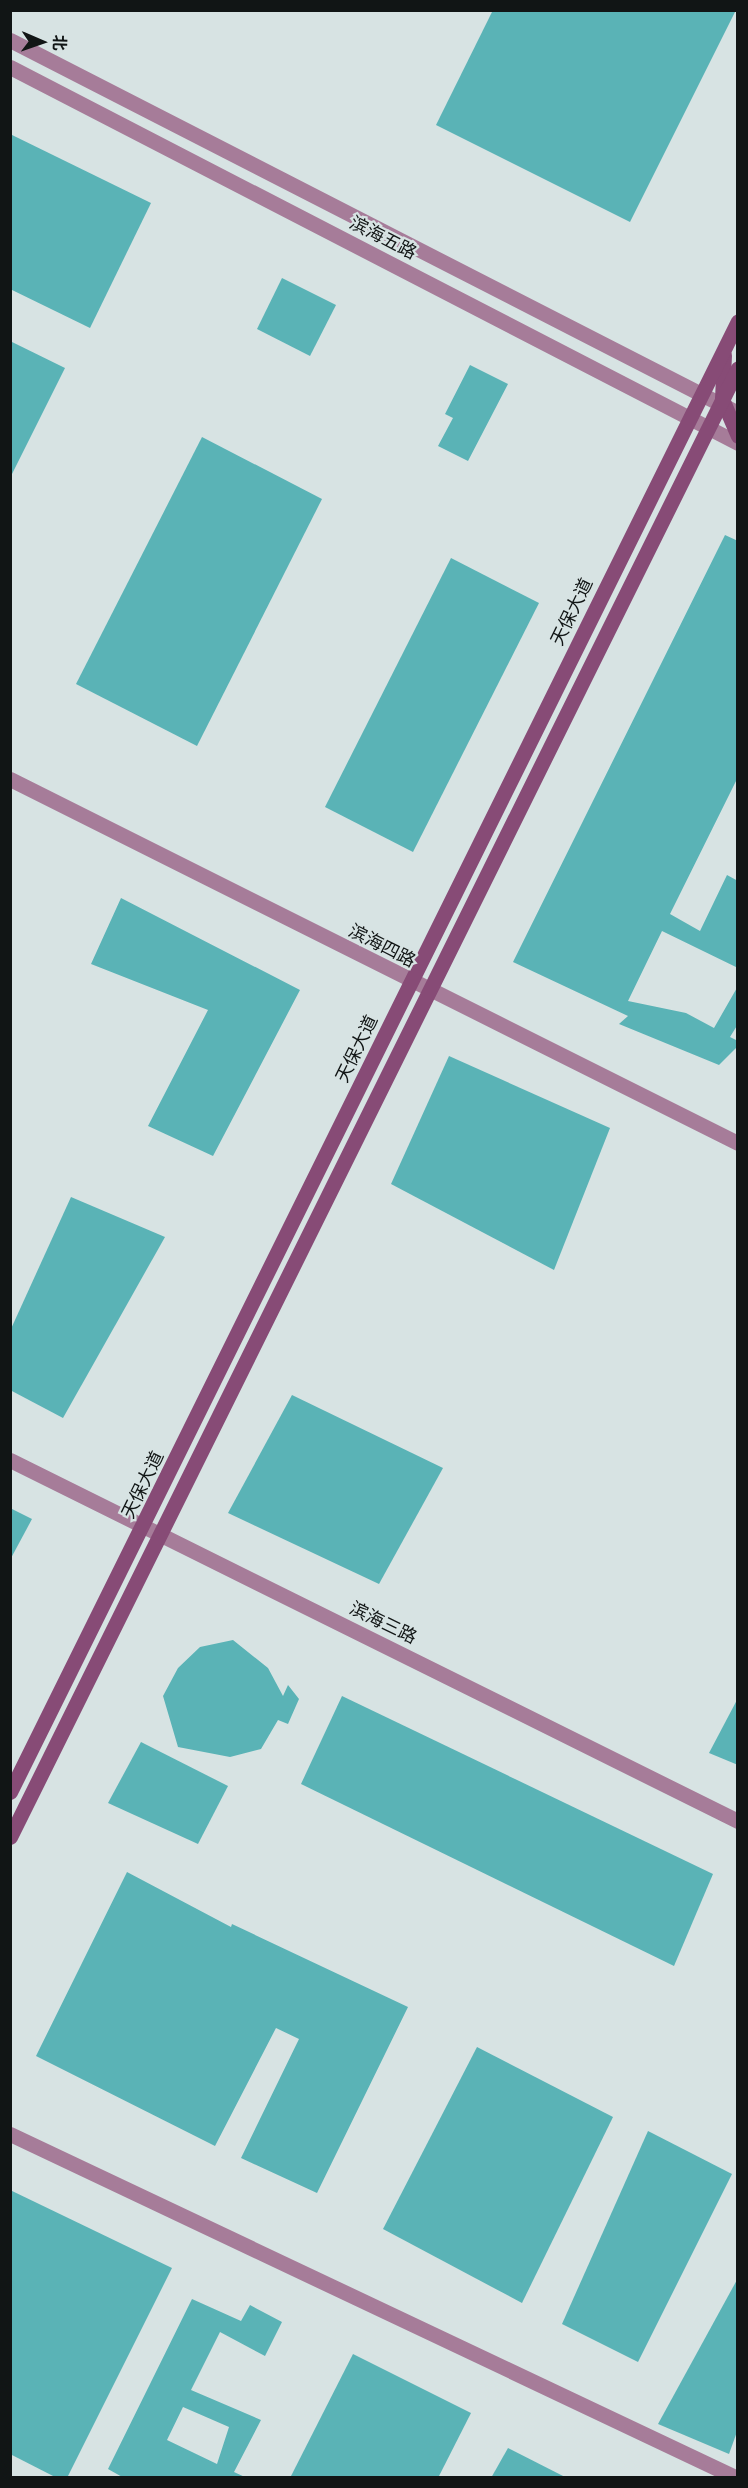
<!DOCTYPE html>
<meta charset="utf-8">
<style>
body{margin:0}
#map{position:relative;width:748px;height:2488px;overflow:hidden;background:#d7e3e3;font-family:Inter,"Noto Sans SC",sans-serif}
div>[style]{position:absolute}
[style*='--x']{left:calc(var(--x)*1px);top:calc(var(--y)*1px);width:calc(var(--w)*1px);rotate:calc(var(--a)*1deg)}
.building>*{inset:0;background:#5ab3b6}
.tertiary>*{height:15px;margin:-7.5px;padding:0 7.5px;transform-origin:7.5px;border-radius:7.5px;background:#a67c99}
.secondary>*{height:15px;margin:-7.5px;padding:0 7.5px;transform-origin:7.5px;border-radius:7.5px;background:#874b76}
span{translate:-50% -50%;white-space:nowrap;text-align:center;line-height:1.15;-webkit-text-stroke:4.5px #d7e3e3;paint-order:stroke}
.street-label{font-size:18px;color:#111515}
.frame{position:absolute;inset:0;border:12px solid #111515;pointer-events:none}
.north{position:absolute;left:12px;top:12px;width:60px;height:60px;-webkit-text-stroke:4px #d7e3e3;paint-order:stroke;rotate:92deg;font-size:16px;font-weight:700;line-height:24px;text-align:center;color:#111515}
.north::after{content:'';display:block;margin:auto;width:21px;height:27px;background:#111515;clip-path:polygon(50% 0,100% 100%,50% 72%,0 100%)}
</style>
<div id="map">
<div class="building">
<i style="clip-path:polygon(493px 10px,736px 10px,630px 222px,436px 125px)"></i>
<i style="clip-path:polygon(10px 134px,151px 203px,90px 328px,10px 289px)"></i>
<i style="clip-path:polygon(282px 278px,336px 305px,310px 356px,257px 329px)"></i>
<i style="clip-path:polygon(10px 341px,65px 368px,10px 478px)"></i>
<i style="clip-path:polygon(470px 365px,508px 384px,468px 461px,438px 446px,453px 418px,445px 414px)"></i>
<i style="clip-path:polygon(202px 437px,322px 499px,197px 746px,76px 684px)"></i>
<i style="clip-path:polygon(725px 535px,738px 541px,738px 777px,670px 914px,700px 931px,727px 875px,738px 881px,738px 968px,662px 931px,628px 1001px,686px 1013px,714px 1028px,738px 986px,738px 1024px,730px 1037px,738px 1041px,738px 1046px,719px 1065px,619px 1024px,628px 1016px,513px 962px)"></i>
<i style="clip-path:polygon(451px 558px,539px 603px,413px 852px,325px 807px)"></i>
<i style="clip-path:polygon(121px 898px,300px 990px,213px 1156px,148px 1126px,208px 1010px,91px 964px)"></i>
<i style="clip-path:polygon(449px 1056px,610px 1128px,554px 1270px,391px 1184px)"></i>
<i style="clip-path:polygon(71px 1197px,165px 1237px,63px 1418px,10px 1390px,10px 1331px)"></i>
<i style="clip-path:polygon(292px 1395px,443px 1468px,379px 1584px,228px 1513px)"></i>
<i style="clip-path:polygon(10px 1508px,32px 1519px,10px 1560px)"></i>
<i style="clip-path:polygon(233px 1640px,268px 1668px,283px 1696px,288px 1685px,299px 1699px,288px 1724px,278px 1720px,261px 1749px,230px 1757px,178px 1747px,163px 1696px,178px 1668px,200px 1647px)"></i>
<i style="clip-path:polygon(342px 1696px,713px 1874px,674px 1966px,301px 1784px)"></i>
<i style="clip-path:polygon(738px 1698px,738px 1765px,709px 1753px)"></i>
<i style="clip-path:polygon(141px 1742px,228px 1786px,198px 1844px,108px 1803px)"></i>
<i style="clip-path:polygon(127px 1872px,231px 1927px,232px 1924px,408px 2007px,317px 2193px,241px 2158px,299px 2039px,276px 2028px,215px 2146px,36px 2056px)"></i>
<i style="clip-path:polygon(477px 2047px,613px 2117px,522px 2303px,383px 2229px)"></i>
<i style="clip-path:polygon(648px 2131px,732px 2174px,638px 2362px,562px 2324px)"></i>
<i style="clip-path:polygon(10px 2190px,172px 2268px,67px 2478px,57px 2478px,10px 2454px)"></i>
<i style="clip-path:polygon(738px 2278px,738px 2429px,729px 2454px,658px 2424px)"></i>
<i style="clip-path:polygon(evenodd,192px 2299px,241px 2321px,250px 2305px,282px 2322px,265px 2356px,220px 2332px,191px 2390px,261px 2420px,234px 2472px,247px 2478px,124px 2478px,108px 2469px,192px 2299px,183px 2407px,229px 2427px,217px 2464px,167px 2440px,183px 2407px)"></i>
<i style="clip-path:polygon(353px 2354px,471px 2413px,438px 2478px,290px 2478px)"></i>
<i style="clip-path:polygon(508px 2448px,567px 2478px,491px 2478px)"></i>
</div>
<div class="tertiary">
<i style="--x:10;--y:40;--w:818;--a:27.13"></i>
<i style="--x:10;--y:67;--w:819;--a:27.32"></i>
<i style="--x:10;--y:779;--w:814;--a:26.57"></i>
<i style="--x:10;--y:1460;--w:813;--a:26.38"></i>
<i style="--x:10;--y:2134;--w:804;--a:25.32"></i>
</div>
<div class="secondary">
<i style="--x:724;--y:355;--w:44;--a:92.6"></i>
<i style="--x:722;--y:399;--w:40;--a:66.6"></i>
<i style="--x:10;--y:1792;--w:1641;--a:-63.67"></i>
<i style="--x:10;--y:1837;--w:1639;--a:-63.64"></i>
</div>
<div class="street-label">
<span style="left:383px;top:238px;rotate:27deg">滨海五路</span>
<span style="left:572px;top:612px;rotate:-64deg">天保大道</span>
<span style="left:382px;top:946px;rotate:27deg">滨海四路</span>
<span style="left:357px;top:1049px;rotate:-64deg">天保大道</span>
<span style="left:143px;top:1485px;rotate:-64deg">天保大道</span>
<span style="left:383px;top:1623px;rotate:26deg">滨海三路</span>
</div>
<div class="frame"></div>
<div class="north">北</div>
</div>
